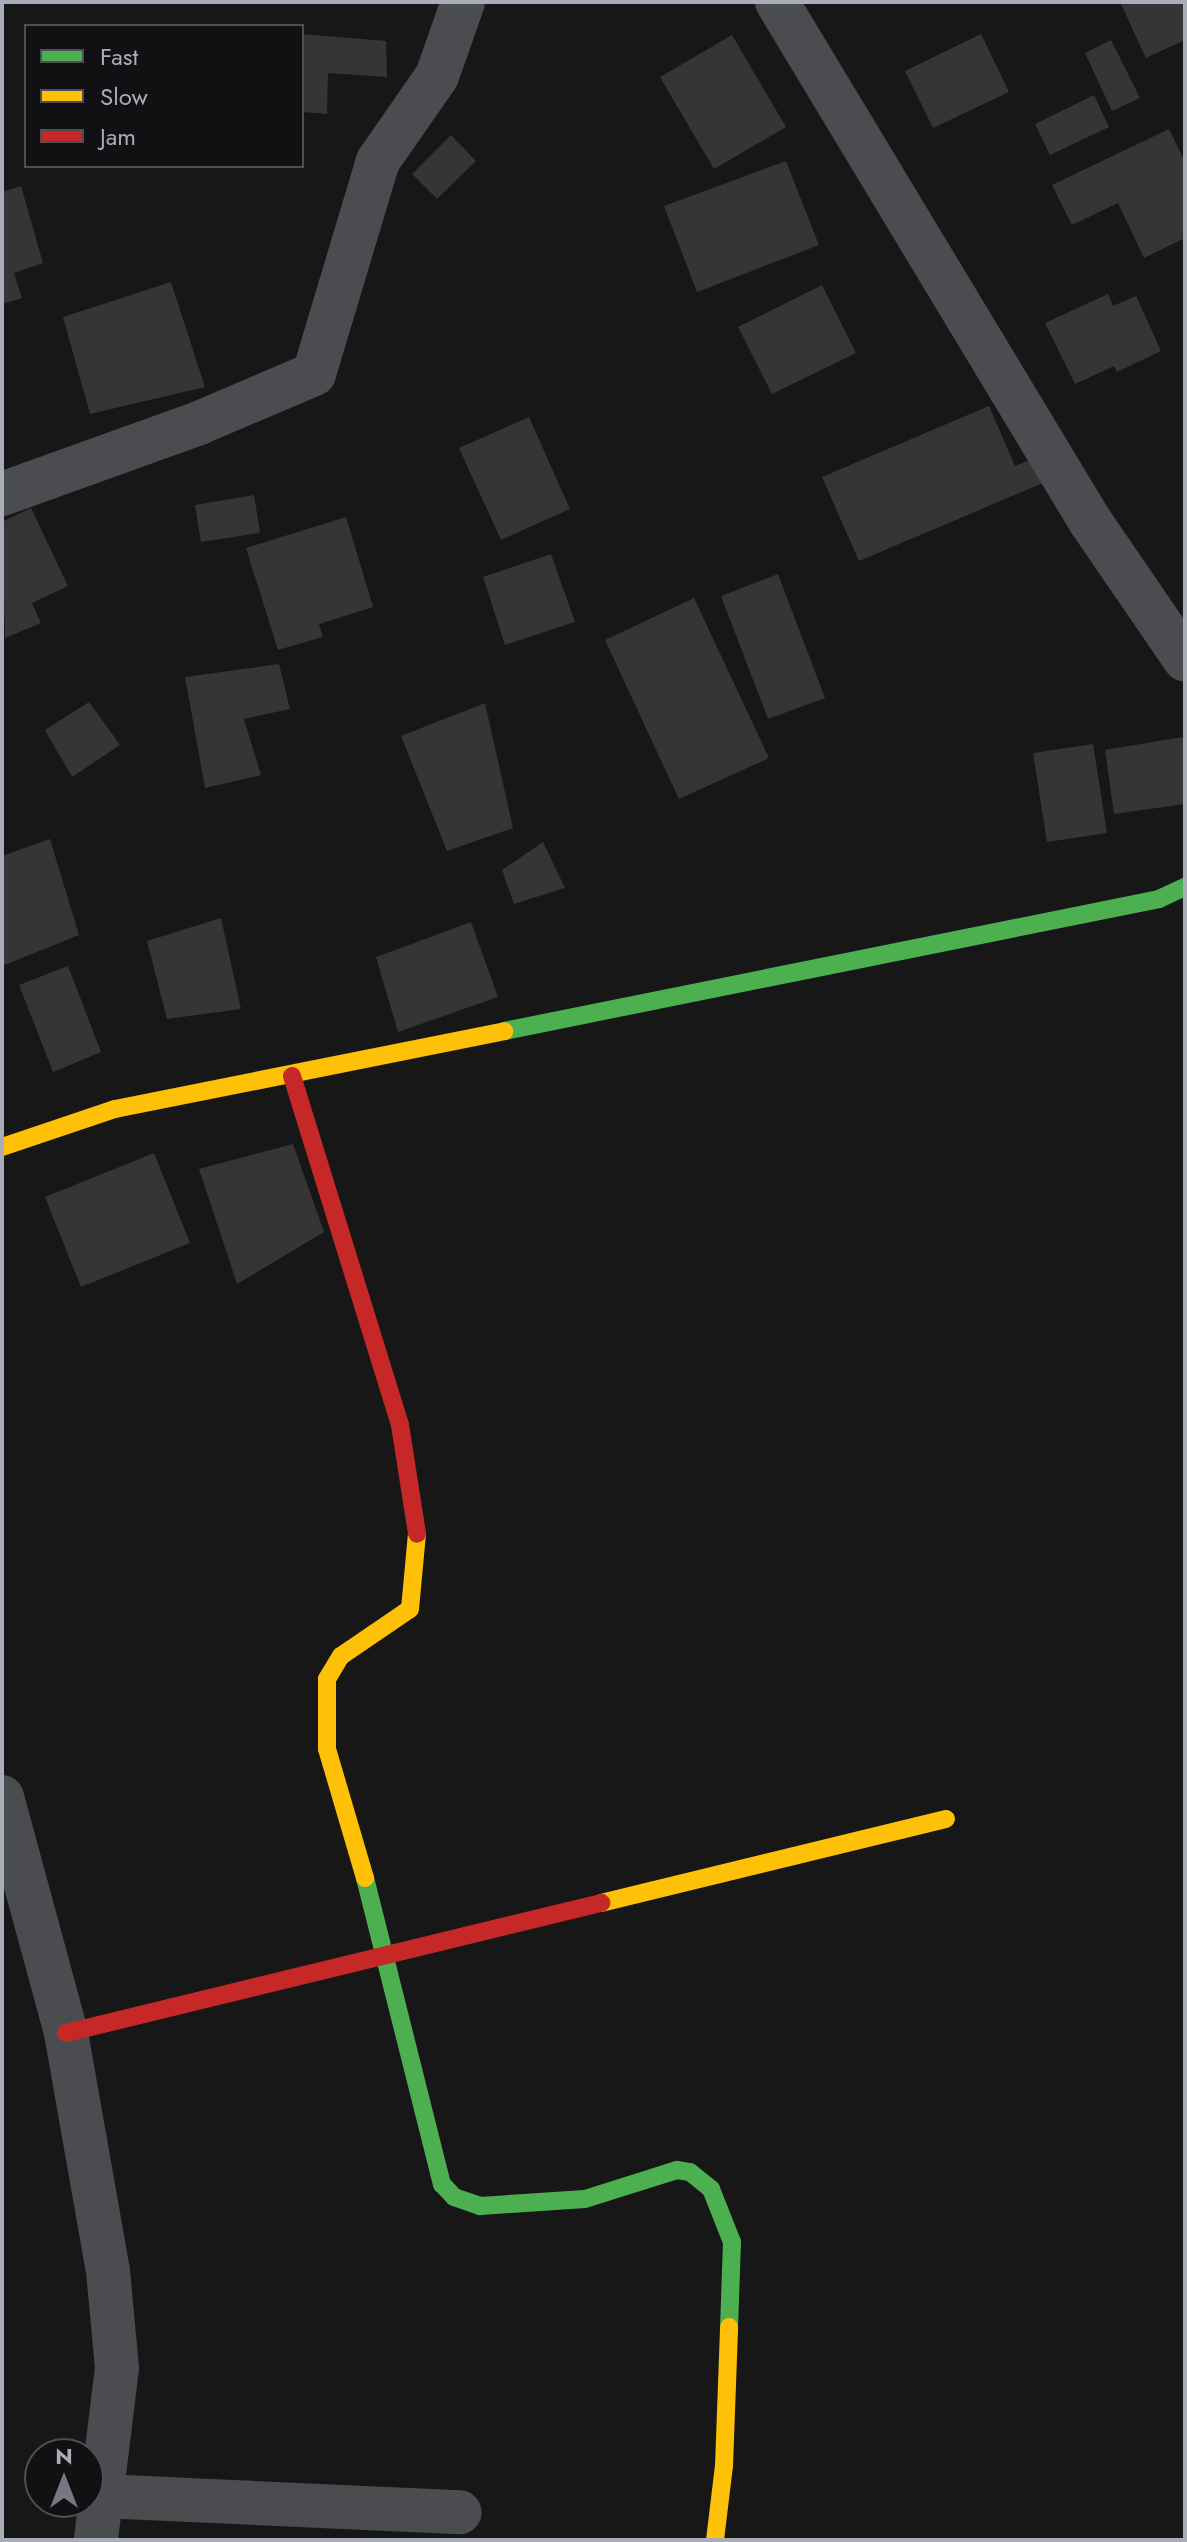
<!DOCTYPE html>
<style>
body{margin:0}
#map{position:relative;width:1187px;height:2542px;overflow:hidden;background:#171717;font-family:Jost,sans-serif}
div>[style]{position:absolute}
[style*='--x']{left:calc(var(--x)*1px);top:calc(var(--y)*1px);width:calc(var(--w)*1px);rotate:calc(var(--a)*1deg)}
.building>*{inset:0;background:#353536}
.street>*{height:44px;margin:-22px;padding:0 22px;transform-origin:22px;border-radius:22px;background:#4b4c50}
.fast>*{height:18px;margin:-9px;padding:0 9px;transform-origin:9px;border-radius:9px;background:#4caf50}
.slow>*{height:18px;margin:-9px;padding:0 9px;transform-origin:9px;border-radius:9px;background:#ffc107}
.jam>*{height:18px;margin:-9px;padding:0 9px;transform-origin:9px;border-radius:9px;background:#c62828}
span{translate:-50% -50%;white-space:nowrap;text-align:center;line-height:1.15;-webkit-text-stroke:6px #111113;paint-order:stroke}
.frame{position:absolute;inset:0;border:4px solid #a8adb8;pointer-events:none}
.legend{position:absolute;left:24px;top:24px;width:280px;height:144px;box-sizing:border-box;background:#111113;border:2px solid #4d4f55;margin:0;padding:10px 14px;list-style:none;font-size:24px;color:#a8adb8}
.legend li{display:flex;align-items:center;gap:16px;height:40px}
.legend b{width:40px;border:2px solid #4d4f55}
.north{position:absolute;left:24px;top:2438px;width:80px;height:80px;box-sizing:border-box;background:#111113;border:2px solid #4d4f55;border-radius:50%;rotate:0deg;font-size:22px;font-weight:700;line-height:32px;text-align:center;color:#a8adb8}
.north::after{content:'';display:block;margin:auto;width:28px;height:36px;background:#757880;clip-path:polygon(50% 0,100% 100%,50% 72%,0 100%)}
</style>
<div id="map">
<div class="building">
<i style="clip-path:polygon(1120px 2px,1185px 2px,1185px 40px,1146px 58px)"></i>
<i style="clip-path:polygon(302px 34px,386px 41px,387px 77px,328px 73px,327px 114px,302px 112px)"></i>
<i style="clip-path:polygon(981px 34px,1009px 92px,933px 128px,905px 71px)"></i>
<i style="clip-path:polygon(732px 35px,786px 127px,714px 169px,660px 77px)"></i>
<i style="clip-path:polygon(1111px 40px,1140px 98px,1112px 111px,1085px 53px)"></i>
<i style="clip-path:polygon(1094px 95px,1109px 127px,1050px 155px,1035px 124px)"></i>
<i style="clip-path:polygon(1169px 129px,1185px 162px,1185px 238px,1144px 258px,1118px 203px,1072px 225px,1052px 185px)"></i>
<i style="clip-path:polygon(451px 135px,476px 161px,437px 199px,412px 174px)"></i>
<i style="clip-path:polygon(786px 161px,819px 245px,697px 292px,664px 206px)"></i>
<i style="clip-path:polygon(21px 186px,43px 263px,14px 273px,22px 298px,2px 304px,2px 192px)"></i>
<i style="clip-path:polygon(171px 282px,205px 387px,90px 414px,63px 317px)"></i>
<i style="clip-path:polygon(822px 285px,856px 353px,772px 394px,738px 327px)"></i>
<i style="clip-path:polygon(1108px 294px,1113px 306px,1136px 296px,1161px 351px,1117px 372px,1114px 366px,1075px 384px,1045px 323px)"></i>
<i style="clip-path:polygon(989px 406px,1015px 466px,1032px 459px,1043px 483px,859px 561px,822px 477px)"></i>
<i style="clip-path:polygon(529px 417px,570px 509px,501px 540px,459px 448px)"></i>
<i style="clip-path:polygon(254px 495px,260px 533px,201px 542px,195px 505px)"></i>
<i style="clip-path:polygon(31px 508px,68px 586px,32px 603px,41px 623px,5px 638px,2px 522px)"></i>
<i style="clip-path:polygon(346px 517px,373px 607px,319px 624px,323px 637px,278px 650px,246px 548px)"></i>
<i style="clip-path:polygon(551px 554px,575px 622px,505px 645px,483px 577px)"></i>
<i style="clip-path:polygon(778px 574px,825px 698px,768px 719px,721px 596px)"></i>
<i style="clip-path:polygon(694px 598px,769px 758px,679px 799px,605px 640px)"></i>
<i style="clip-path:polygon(279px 664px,290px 709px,244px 719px,261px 775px,205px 788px,185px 677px)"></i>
<i style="clip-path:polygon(89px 702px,120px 745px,72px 777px,45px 730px)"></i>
<i style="clip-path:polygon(485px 703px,513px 828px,447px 851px,401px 736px)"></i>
<i style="clip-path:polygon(1183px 737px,1185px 804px,1114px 814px,1105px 750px)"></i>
<i style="clip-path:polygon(1093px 744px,1107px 833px,1047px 842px,1033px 753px)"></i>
<i style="clip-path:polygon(50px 839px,79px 935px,2px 966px,2px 856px)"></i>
<i style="clip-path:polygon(543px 842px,565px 888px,514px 904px,502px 870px)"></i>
<i style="clip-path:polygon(221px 918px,241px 1009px,167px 1019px,147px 941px)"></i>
<i style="clip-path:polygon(471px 922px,498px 997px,398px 1032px,376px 957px)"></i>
<i style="clip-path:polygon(68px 966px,101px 1052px,53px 1072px,19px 985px)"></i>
<i style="clip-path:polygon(293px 1144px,324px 1232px,237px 1284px,199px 1169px)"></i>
<i style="clip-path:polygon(154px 1153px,190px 1243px,81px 1287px,45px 1197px)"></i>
</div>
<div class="street">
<i style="--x:777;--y:2;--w:606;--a:58.91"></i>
<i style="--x:1090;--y:521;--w:168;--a:55.6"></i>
<i style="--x:2;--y:494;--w:209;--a:-19.8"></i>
<i style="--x:199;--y:423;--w:125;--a:-23.1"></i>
<i style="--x:314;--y:374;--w:222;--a:-73.3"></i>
<i style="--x:378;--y:161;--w:103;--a:-55.2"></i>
<i style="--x:437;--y:76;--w:78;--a:-70.6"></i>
<i style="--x:2;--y:1797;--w:245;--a:74.8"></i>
<i style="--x:66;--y:2033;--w:242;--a:80"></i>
<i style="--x:108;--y:2271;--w:97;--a:84.7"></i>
<i style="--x:117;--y:2368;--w:173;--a:97"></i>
<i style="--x:101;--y:2496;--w:359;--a:2.6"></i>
</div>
<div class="fast">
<i style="--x:504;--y:1031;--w:668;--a:-11.39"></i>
<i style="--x:1159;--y:899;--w:29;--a:-25"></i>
<i style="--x:365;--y:1878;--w:316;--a:75.9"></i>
<i style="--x:442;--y:2184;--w:18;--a:47"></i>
<i style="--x:454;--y:2197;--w:28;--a:19"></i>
<i style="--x:480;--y:2206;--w:105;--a:-3.8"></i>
<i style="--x:585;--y:2199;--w:96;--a:-17.5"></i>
<i style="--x:677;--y:2170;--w:13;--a:9"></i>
<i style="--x:690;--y:2172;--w:27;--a:39"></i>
<i style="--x:711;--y:2189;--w:57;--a:68.4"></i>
<i style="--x:732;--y:2242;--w:85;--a:92"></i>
</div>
<div class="slow">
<i style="--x:2;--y:1147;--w:119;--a:-18.6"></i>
<i style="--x:115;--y:1109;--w:397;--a:-11.3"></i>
<i style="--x:365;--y:1878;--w:134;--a:-106.4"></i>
<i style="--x:327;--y:1749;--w:70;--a:-90"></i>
<i style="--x:327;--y:1679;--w:27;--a:-59"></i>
<i style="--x:341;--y:1656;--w:83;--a:-34.3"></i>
<i style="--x:410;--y:1609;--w:75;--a:-84.7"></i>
<i style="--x:601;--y:1903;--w:355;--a:-13.7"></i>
<i style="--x:715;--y:2540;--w:75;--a:-83.1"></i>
<i style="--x:724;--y:2466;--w:139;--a:-87.9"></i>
</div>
<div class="jam">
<i style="--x:292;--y:1076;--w:365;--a:72.8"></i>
<i style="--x:400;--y:1425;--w:110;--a:81.1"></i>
<i style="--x:66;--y:2033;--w:551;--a:-13.66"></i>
</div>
<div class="frame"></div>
<ul class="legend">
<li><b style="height:10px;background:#4caf50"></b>Fast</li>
<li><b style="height:10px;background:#ffc107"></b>Slow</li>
<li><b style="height:10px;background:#c62828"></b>Jam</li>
</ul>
<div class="north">N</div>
</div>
